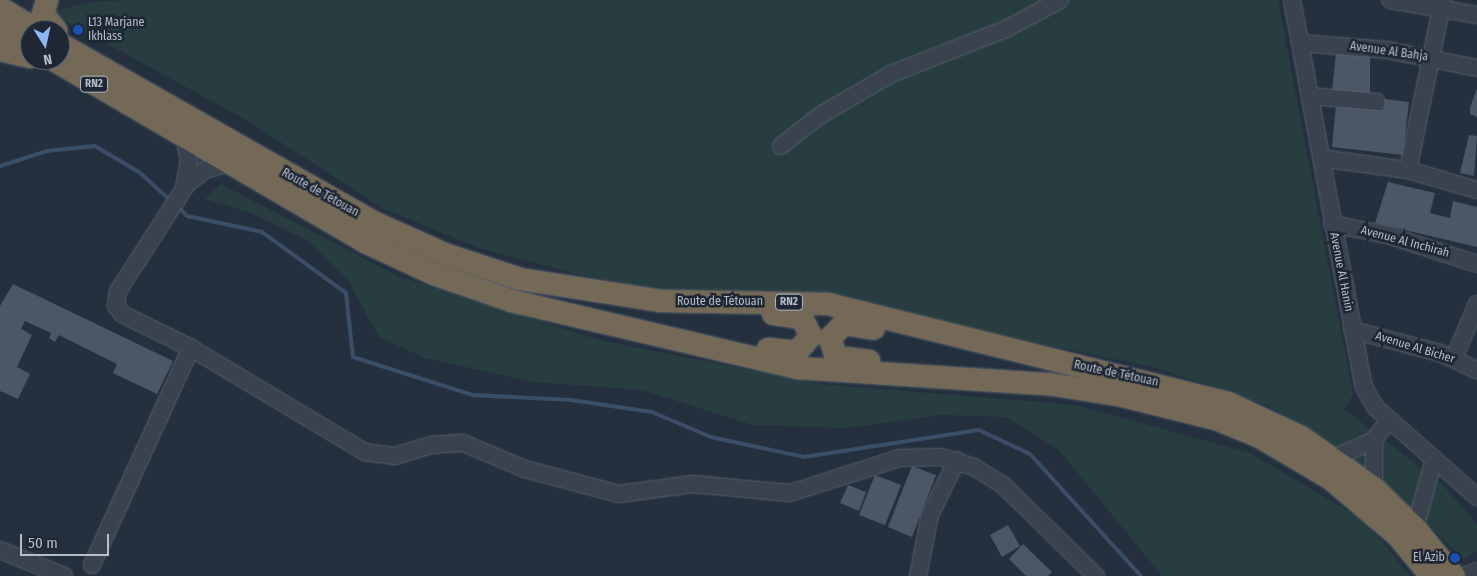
<!DOCTYPE html>
<meta charset="utf-8">
<style>
body{margin:0}
#map{position:relative;width:1477px;height:576px;overflow:hidden;background:#25303e;font-family:"Fira Sans Condensed",sans-serif}
div>[style]{position:absolute}
[style*='--x']{left:calc(var(--x)*1px);top:calc(var(--y)*1px);width:calc(var(--w)*1px);rotate:calc(var(--a)*1deg)}
.green>*{inset:0;background:#273d3f}
.stream>*{height:4px;margin:-2px;padding:0 2px;transform-origin:2px;border-radius:2px;background:#3b4e67}
.building>*{inset:0;background:#4b5767}
.roads{filter:drop-shadow(0 0 1px #57606c) drop-shadow(0 0 1px #57606c)}
.minor>*{height:16px;margin:-8px;padding:0 8px;transform-origin:8px;border-radius:8px;background:#39424e}
.highway>*{height:22px;margin:-11px;padding:0 11px;transform-origin:11px;border-radius:11px;background:#746856}
.dots>*{width:14px;height:14px;translate:-50% -50%;box-sizing:border-box;border:2px solid #1e2733;border-radius:50%}
span{translate:-50% -50%;white-space:nowrap;text-align:center;line-height:1.15;-webkit-text-stroke:5px #1e2733;paint-order:stroke}
.shield-label span{padding:1px 4px;background:#1e2733;border:1px solid;border-radius:4px;-webkit-text-stroke-width:0}
.shield-label{font-size:11px;color:#b5bdc9;font-weight:700}
.poi-label{font-size:12px;color:#b5bdc9}
.left{translate:0 -50%;text-align:left}
.right{translate:-100% -50%;text-align:right}
.street-label{font-size:12px;color:#b5bdc9}
.north{position:absolute;left:20px;top:20px;width:50px;height:50px;box-sizing:border-box;background:#1e2733;border:1px solid #5a636f;border-radius:50%;rotate:170deg;font-size:14px;font-weight:700;line-height:20px;text-align:center;color:#b5bdc9}
.north::after{content:'';display:block;margin:auto;width:18px;height:22px;background:#8eb8f5;clip-path:polygon(50% 0,100% 100%,50% 72%,0 100%)}
.scale{position:absolute;left:20px;top:534px;width:89px;height:22px;box-sizing:border-box;border:2px solid #b5bdc9;border-top:0;padding-left:6px;font-size:15px;line-height:18px;white-space:nowrap;color:#b5bdc9;-webkit-text-stroke:4px #1e2733;paint-order:stroke}
</style>
<div id="map">
<div class="green">
<i style="clip-path:polygon(128px 0,1278px 0,1353px 395px,1344px 409px,1443px 485px,1477px 524px,1477px 551px,1464px 559px,1367px 468px,1268px 406px,1157px 368px,999px 335px,839px 294px,684px 294px,577px 274px,479px 248px,382px 208px,248px 121px,49px 12px,91px 2px)"></i>
<i style="clip-path:polygon(221px 184px,398px 276px,599px 340px,821px 384px,1076px 405px,1250px 453px,1365px 521px,1410px 576px,1162px 576px,1059px 450px,1006px 417px,941px 415px,846px 428px,753px 425px,642px 390px,534px 382px,425px 358px,379px 337px,348px 280px,308px 241px,251px 213px,205px 199px)"></i>
</div>
<div class="stream">
<i style="--x:0;--y:166;--w:49;--a:-17.7"></i>
<i style="--x:47;--y:151;--w:48;--a:-5.9"></i>
<i style="--x:95;--y:146;--w:51;--a:30.6"></i>
<i style="--x:139;--y:172;--w:43;--a:42.2"></i>
<i style="--x:178;--y:207;--w:13;--a:45"></i>
<i style="--x:187;--y:216;--w:77;--a:12"></i>
<i style="--x:262;--y:232;--w:104;--a:36"></i>
<i style="--x:346;--y:293;--w:64;--a:83.8"></i>
<i style="--x:353;--y:357;--w:126;--a:17.6"></i>
<i style="--x:473;--y:395;--w:98;--a:2.9"></i>
<i style="--x:571;--y:400;--w:82;--a:8.4"></i>
<i style="--x:652;--y:412;--w:64;--a:23"></i>
<i style="--x:711;--y:437;--w:95;--a:12.1"></i>
<i style="--x:804;--y:457;--w:177;--a:-8.8"></i>
<i style="--x:979;--y:430;--w:56;--a:25.2"></i>
<i style="--x:1030;--y:454;--w:165;--a:47.7"></i>
</div>
<div class="building">
<i style="clip-path:polygon(1336px 53px,1370px 57px,1370px 96px,1332px 91px)"></i>
<i style="clip-path:polygon(1477px 88px,1477px 117px,1470px 114px,1470px 108px)"></i>
<i style="clip-path:polygon(1384px 99px,1409px 102px,1403px 155px,1332px 147px,1336px 105px,1383px 110px)"></i>
<i style="clip-path:polygon(1469px 135px,1477px 136px,1474px 176px,1460px 173px)"></i>
<i style="clip-path:polygon(1388px 182px,1435px 193px,1430px 213px,1450px 218px,1453px 201px,1477px 207px,1477px 247px,1375px 223px)"></i>
<i style="clip-path:polygon(13px 284px,173px 361px,157px 394px,113px 373px,117px 364px,59px 335px,55px 342px,49px 338px,51px 333px,25px 321px,21px 329px,32px 335px,17px 367px,30px 374px,18px 399px,0 391px,0 306px)"></i>
<i style="clip-path:polygon(912px 466px,936px 475px,912px 537px,888px 527px)"></i>
<i style="clip-path:polygon(875px 475px,901px 485px,885px 525px,859px 515px)"></i>
<i style="clip-path:polygon(848px 485px,866px 492px,859px 511px,840px 503px)"></i>
<i style="clip-path:polygon(1008px 525px,1020px 546px,1002px 557px,990px 535px)"></i>
<i style="clip-path:polygon(1023px 544px,1052px 572px,1048px 576px,1026px 576px,1009px 559px)"></i>
</div>
<div class="roads">
<div class="minor">
<i style="--x:1292;--y:0;--w:394;--a:79.5"></i>
<i style="--x:1364;--y:387;--w:23;--a:61"></i>
<i style="--x:1375;--y:407;--w:136;--a:41.4"></i>
<i style="--x:1390;--y:0;--w:88;--a:9.8"></i>
<i style="--x:1301;--y:43;--w:86;--a:4.7"></i>
<i style="--x:1387;--y:50;--w:92;--a:11.3"></i>
<i style="--x:1310;--y:96;--w:67;--a:5.1"></i>
<i style="--x:781;--y:146;--w:48;--a:-38.3"></i>
<i style="--x:819;--y:116;--w:83;--a:-30.3"></i>
<i style="--x:891;--y:74;--w:123;--a:-21.4"></i>
<i style="--x:1006;--y:29;--w:61;--a:-28.2"></i>
<i style="--x:1321;--y:158;--w:88;--a:7.9"></i>
<i style="--x:1408;--y:170;--w:72;--a:16.2"></i>
<i style="--x:226;--y:164;--w:22;--a:164"></i>
<i style="--x:205;--y:170;--w:23;--a:142"></i>
<i style="--x:187;--y:184;--w:127;--a:122.8"></i>
<i style="--x:118;--y:291;--w:15;--a:98"></i>
<i style="--x:116;--y:306;--w:10;--a:53"></i>
<i style="--x:122;--y:314;--w:77;--a:26.2"></i>
<i style="--x:191;--y:348;--w:203;--a:30.9"></i>
<i style="--x:365;--y:452;--w:30;--a:8"></i>
<i style="--x:395;--y:456;--w:39;--a:-17"></i>
<i style="--x:432;--y:445;--w:31;--a:-4"></i>
<i style="--x:463;--y:443;--w:67;--a:22.8"></i>
<i style="--x:525;--y:469;--w:97;--a:14.9"></i>
<i style="--x:619;--y:494;--w:75;--a:-7.7"></i>
<i style="--x:693;--y:484;--w:97;--a:5.3"></i>
<i style="--x:790;--y:493;--w:115;--a:-17.7"></i>
<i style="--x:900;--y:458;--w:41;--a:-1.4"></i>
<i style="--x:941;--y:457;--w:34;--a:17"></i>
<i style="--x:974;--y:467;--w:36;--a:32"></i>
<i style="--x:1004;--y:486;--w:129;--a:44.4"></i>
<i style="--x:1408;--y:170;--w:174;--a:-78.4"></i>
<i style="--x:184;--y:188;--w:27;--a:-80"></i>
<i style="--x:189;--y:161;--w:21;--a:-101"></i>
<i style="--x:1332;--y:224;--w:56;--a:11.3"></i>
<i style="--x:1387;--y:235;--w:95;--a:17.9"></i>
<i style="--x:1352;--y:330;--w:91;--a:14.6"></i>
<i style="--x:1440;--y:353;--w:41;--a:24.7"></i>
<i style="--x:1454;--y:358;--w:59;--a:-66.9"></i>
<i style="--x:1374;--y:440;--w:48;--a:90"></i>
<i style="--x:1334;--y:458;--w:44;--a:-24.2"></i>
<i style="--x:1374;--y:440;--w:25;--a:-53"></i>
<i style="--x:1415;--y:528;--w:72;--a:-74.6"></i>
<i style="--x:0;--y:550;--w:69;--a:22.1"></i>
<i style="--x:92;--y:565;--w:239;--a:-65.5"></i>
<i style="--x:918;--y:576;--w:62;--a:-78.9"></i>
<i style="--x:930;--y:515;--w:61;--a:-63.9"></i>
<i style="--x:1464;--y:576;--w:14;--a:-21"></i>
</div>
<div class="highway">
<i style="--x:47;--y:0;--w:15;--a:106"></i>
<i style="--x:43;--y:14;--w:21;--a:51"></i>
<i style="--x:0;--y:8;--w:43;--a:30.7"></i>
<i style="--x:0;--y:28;--w:35;--a:31"></i>
<i style="--x:60;--y:44;--w:360;--a:29.6"></i>
<i style="--x:373;--y:222;--w:81;--a:24"></i>
<i style="--x:447;--y:255;--w:77;--a:18.2"></i>
<i style="--x:520;--y:279;--w:142;--a:8.9"></i>
<i style="--x:660;--y:301;--w:168;--a:1"></i>
<i style="--x:828;--y:304;--w:412;--a:13.9"></i>
<i style="--x:1228;--y:403;--w:81;--a:25"></i>
<i style="--x:1301;--y:437;--w:89;--a:34.9"></i>
<i style="--x:1374;--y:488;--w:57;--a:44.3"></i>
<i style="--x:1415;--y:528;--w:62;--a:50.9"></i>
<i style="--x:0;--y:50;--w:31;--a:13"></i>
<i style="--x:54;--y:60;--w:360;--a:30.3"></i>
<i style="--x:365;--y:242;--w:76;--a:24.9"></i>
<i style="--x:434;--y:274;--w:83;--a:19.1"></i>
<i style="--x:512;--y:301;--w:294;--a:13.2"></i>
<i style="--x:798;--y:368;--w:251;--a:3.7"></i>
<i style="--x:1048;--y:384;--w:72;--a:8.8"></i>
<i style="--x:1119;--y:395;--w:103;--a:14"></i>
<i style="--x:1219;--y:420;--w:44;--a:22.5"></i>
<i style="--x:1260;--y:437;--w:82;--a:30.6"></i>
<i style="--x:1331;--y:479;--w:87;--a:40.3"></i>
<i style="--x:1397;--y:535;--w:53;--a:50.3"></i>
<i style="--x:768;--y:349;--w:29;--a:6"></i>
<i style="--x:797;--y:352;--w:21;--a:-49"></i>
<i style="--x:811;--y:336;--w:20;--a:-117"></i>
<i style="--x:802;--y:318;--w:29;--a:-172"></i>
<i style="--x:869;--y:361;--w:33;--a:-173"></i>
<i style="--x:836;--y:357;--w:20;--a:-108"></i>
<i style="--x:830;--y:338;--w:20;--a:-45"></i>
<i style="--x:844;--y:324;--w:30;--a:9"></i>
</div>
</div>
<div class="dots">
<i style="left:78px;top:30px;background:#1a4fb4"></i>
<i style="left:1455px;top:558px;background:#1a4fb4"></i>
</div>
<div class="shield-label">
<span style="left:94px;top:84px">RN2</span>
<span style="left:789px;top:302px">RN2</span>
</div>
<div class="poi-label">
<span class="left" style="left:88px;top:30px">L13 Marjane<br>Ikhlass</span>
<span class="right" style="left:1445px;top:558px">El Azib</span>
</div>
<div class="street-label">
<span style="left:1389px;top:52px;rotate:8deg">Avenue Al Bahja</span>
<span style="left:320px;top:193px;rotate:29deg">Route de Tétouan</span>
<span style="left:1405px;top:242px;rotate:15deg">Avenue Al Inchirah</span>
<span style="left:1341px;top:272px;rotate:79deg">Avenue Al Hanin</span>
<span style="left:720px;top:302px">Route de Tétouan</span>
<span style="left:1415px;top:348px;rotate:17deg">Avenue Al Bicher</span>
<span style="left:1116px;top:374px;rotate:12deg">Route de Tétouan</span>
</div>
<div class="north">N</div>
<div class="scale">50 m</div>
</div>
